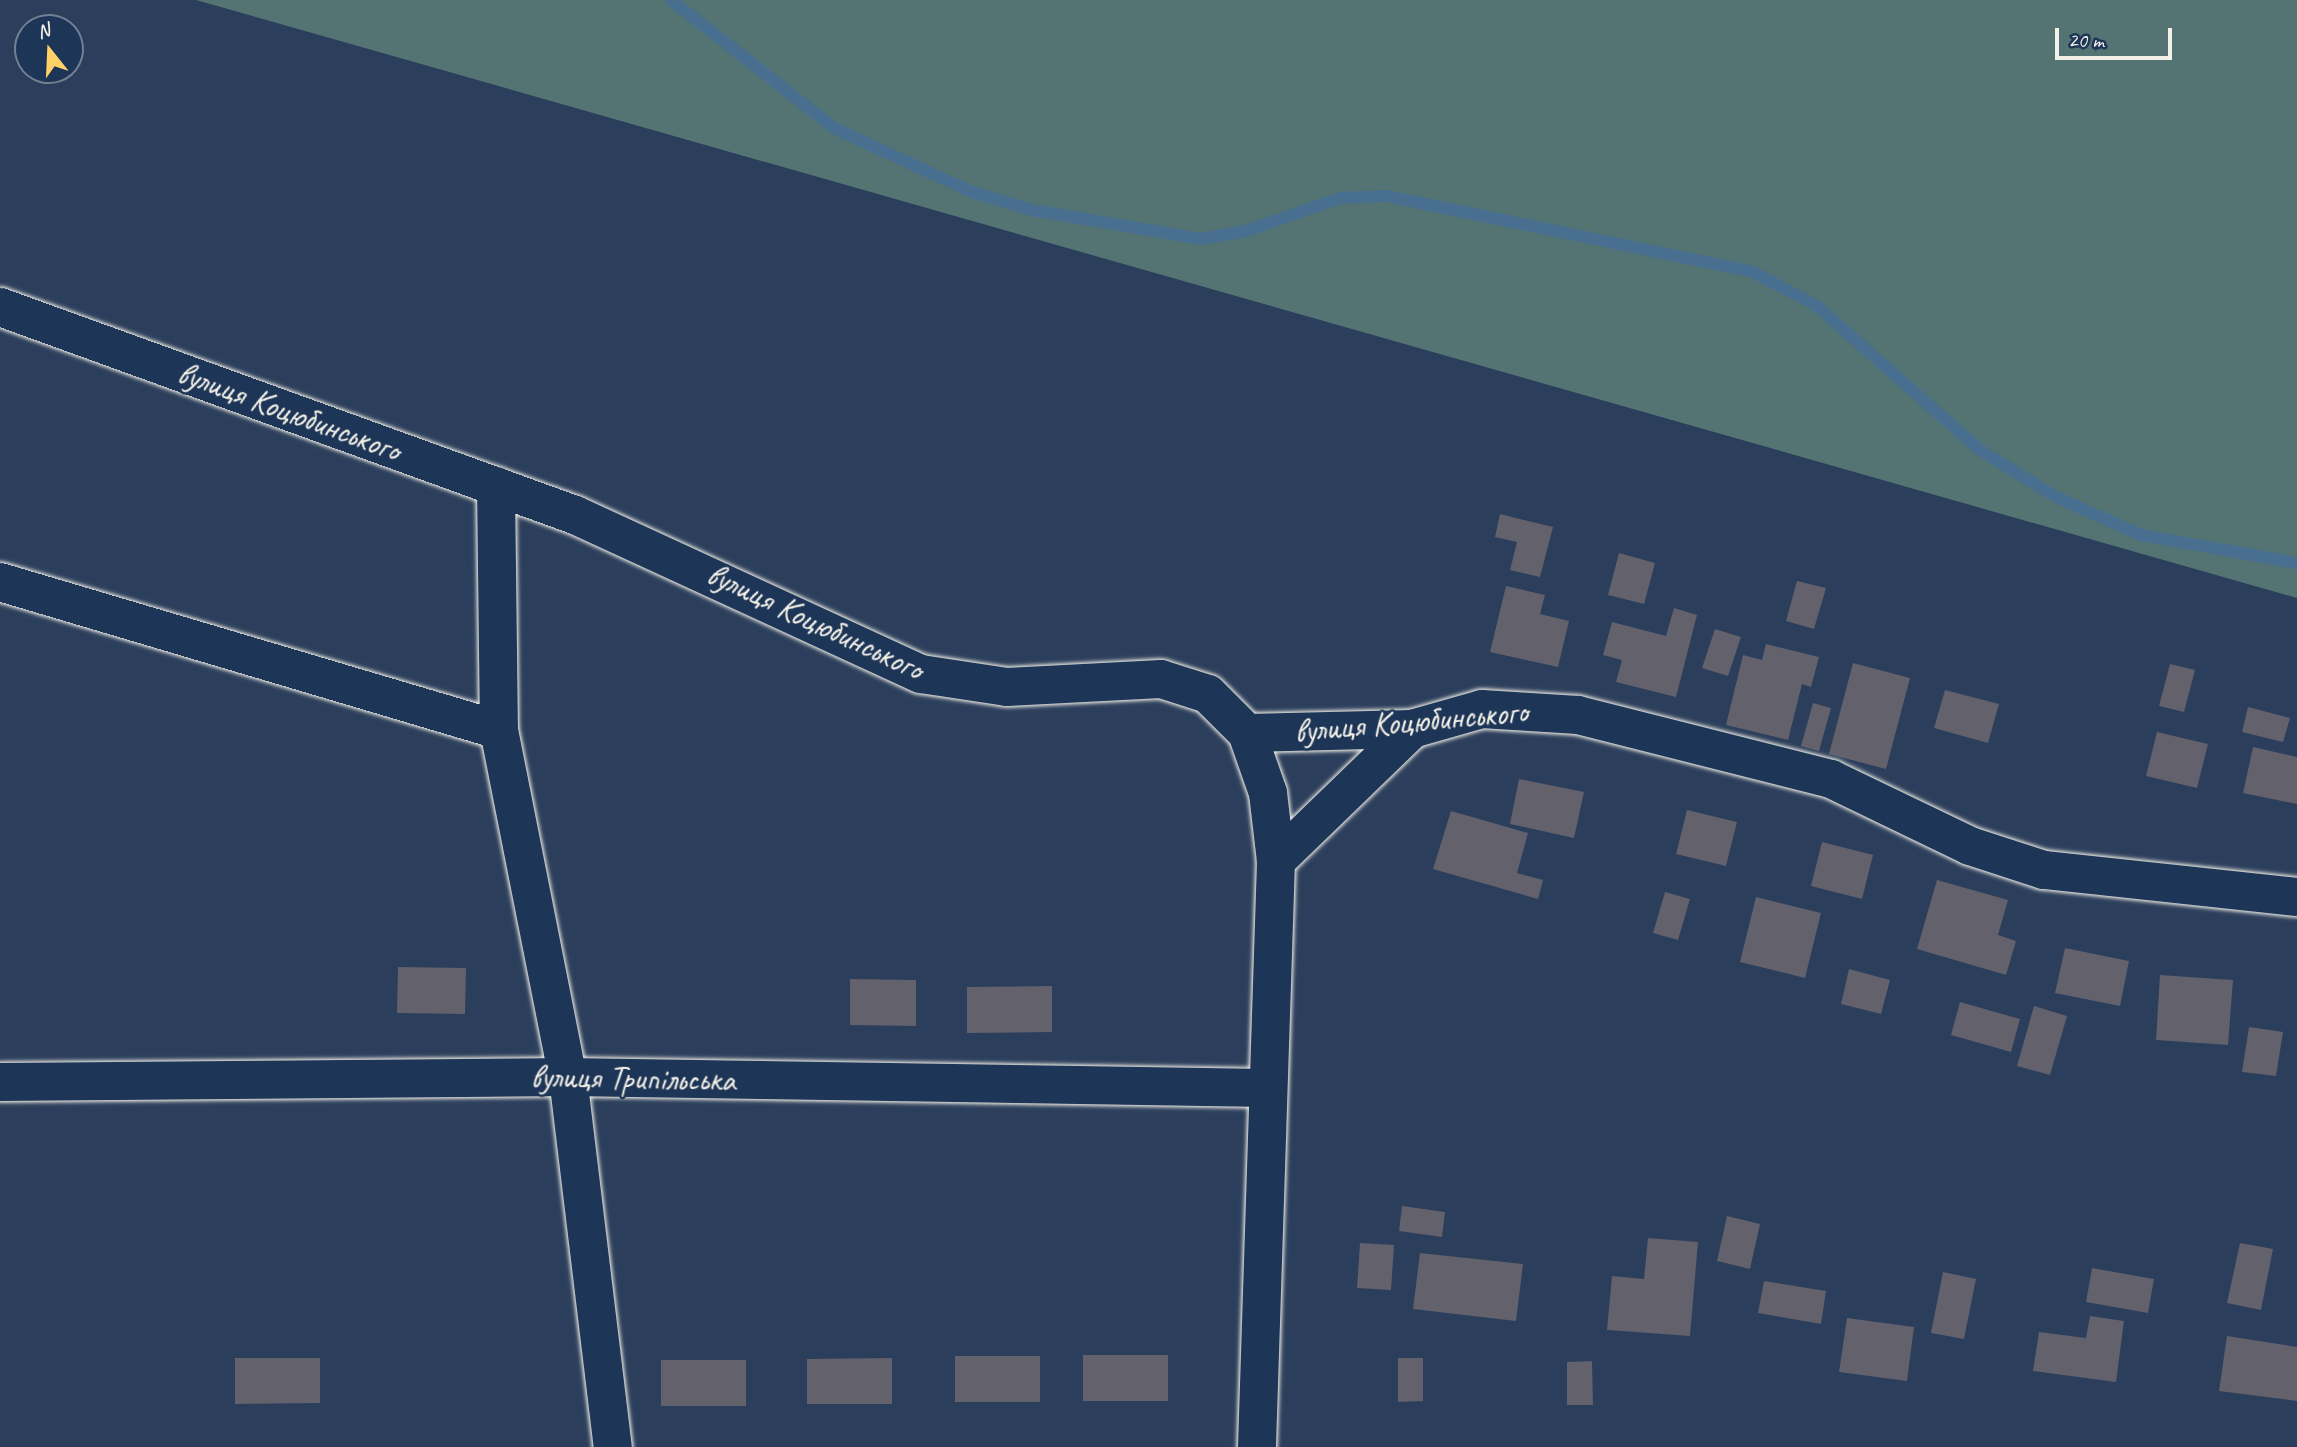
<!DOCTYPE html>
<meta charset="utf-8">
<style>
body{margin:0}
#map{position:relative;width:2297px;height:1447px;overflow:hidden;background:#2b3e5b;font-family:Caveat,sans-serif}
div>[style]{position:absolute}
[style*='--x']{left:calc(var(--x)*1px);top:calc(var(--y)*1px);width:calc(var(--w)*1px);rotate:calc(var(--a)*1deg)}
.green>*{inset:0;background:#537473}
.stream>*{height:12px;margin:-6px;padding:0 6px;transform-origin:6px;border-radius:6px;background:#486f90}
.building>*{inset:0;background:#62616c}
.roads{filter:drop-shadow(0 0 2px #f4f1e8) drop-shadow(0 0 2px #f4f1e8)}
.minor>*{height:38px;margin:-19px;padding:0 19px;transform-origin:19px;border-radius:19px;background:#1d3557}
span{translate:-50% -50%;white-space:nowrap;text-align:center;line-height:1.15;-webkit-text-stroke:5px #1d3557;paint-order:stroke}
.street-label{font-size:33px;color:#f4f1e8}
.north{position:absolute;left:14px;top:14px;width:70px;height:70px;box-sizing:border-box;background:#1d3557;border:2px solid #738091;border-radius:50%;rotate:342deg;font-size:19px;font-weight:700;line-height:28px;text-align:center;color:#f4f1e8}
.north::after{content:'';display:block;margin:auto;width:24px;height:32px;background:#ffd166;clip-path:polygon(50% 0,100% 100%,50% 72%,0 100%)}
.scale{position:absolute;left:2055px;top:28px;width:117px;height:32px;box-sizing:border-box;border:4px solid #f4f1e8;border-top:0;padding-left:9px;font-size:21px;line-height:24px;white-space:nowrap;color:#f4f1e8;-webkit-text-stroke:5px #1d3557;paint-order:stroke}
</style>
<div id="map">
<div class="green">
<i style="clip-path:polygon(196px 0,2297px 0,2297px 598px)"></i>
</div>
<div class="stream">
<i style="--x:671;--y:0;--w:207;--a:38.1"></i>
<i style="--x:834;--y:128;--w:152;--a:24.9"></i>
<i style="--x:972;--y:192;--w:63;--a:16.7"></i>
<i style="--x:1032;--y:210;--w:171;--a:9.7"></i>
<i style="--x:1201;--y:239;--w:46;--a:-10.1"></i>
<i style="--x:1246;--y:231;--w:100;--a:-19.3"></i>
<i style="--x:1340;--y:198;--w:47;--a:-2.4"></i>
<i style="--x:1387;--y:196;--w:374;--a:11.7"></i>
<i style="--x:1753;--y:272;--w:72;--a:28"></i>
<i style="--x:1817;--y:306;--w:217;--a:41.5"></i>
<i style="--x:1980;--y:450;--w:89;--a:31.7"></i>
<i style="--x:2056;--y:497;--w:93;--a:24.1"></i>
<i style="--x:2141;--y:535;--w:158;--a:10.2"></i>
</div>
<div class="building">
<i style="clip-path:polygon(1500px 514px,1553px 527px,1540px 577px,1510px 570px,1517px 542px,1495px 537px)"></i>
<i style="clip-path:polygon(1619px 553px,1655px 563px,1644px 604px,1608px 595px)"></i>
<i style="clip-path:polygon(1797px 581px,1826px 588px,1814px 629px,1786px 621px)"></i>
<i style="clip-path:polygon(1506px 586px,1545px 595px,1540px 614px,1569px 621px,1558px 667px,1490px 652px)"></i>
<i style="clip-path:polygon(1674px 608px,1697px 615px,1676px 697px,1616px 682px,1622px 660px,1603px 655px,1612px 622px,1666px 636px)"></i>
<i style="clip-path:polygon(1715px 629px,1741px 637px,1728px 676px,1702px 668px)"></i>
<i style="clip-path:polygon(1766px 644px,1819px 657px,1811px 687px,1802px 684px,1788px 740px,1726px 725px,1743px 655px,1762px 660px)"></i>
<i style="clip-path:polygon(1853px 663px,1910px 678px,1886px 769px,1829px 754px)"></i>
<i style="clip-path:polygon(2170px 664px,2195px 670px,2184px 712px,2159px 706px)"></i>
<i style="clip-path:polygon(1945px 690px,1999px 704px,1988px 743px,1934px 728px)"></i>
<i style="clip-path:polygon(1813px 703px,1831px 708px,1819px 751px,1801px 746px)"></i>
<i style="clip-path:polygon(2248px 707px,2290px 718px,2283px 742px,2242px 732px)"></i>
<i style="clip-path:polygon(2157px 732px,2208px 744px,2197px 788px,2146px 776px)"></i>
<i style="clip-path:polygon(2253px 747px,2297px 757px,2297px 804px,2243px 793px)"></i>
<i style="clip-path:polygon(1519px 779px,1584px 792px,1574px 838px,1510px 824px)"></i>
<i style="clip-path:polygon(1687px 810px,1737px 822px,1726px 866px,1676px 854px)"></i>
<i style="clip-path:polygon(1451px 811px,1528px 833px,1517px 873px,1543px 880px,1538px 899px,1433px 869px)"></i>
<i style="clip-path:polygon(1822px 842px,1873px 855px,1862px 899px,1811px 886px)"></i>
<i style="clip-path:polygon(1937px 880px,2008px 900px,1998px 935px,2016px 941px,2006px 975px,1917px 949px)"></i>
<i style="clip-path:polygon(1665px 892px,1690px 899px,1678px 940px,1653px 933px)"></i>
<i style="clip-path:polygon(1756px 897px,1821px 913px,1805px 978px,1740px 962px)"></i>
<i style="clip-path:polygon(2065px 948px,2129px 961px,2120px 1006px,2055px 993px)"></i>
<i style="clip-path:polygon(398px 967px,466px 968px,465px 1014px,397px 1013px)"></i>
<i style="clip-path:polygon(1849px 969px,1890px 980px,1881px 1014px,1841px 1004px)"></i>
<i style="clip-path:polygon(2160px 975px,2233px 980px,2228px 1045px,2156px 1040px)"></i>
<i style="clip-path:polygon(850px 979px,916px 980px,916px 1026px,850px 1025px)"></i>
<i style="clip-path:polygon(1052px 986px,1052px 1032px,967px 1033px,967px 987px)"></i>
<i style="clip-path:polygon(1960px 1002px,2020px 1019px,2011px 1052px,1951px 1035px)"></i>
<i style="clip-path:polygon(2034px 1006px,2067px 1016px,2050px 1075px,2017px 1066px)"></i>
<i style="clip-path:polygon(2249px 1027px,2283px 1032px,2276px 1076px,2242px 1072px)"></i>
<i style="clip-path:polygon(1402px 1206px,1445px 1212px,1442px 1237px,1399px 1231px)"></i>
<i style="clip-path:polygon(1727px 1216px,1760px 1224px,1750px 1269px,1717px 1261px)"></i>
<i style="clip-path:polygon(1648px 1238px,1698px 1242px,1690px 1336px,1607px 1330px,1612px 1276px,1644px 1279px)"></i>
<i style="clip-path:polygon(1360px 1243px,1394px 1245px,1391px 1290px,1357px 1288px)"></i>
<i style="clip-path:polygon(2240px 1243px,2273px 1249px,2261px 1310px,2227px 1303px)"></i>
<i style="clip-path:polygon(1420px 1253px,1523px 1264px,1516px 1321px,1413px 1309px)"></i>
<i style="clip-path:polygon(2092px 1268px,2154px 1279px,2148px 1313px,2086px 1302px)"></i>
<i style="clip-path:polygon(1943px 1272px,1976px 1279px,1964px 1339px,1931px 1333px)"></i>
<i style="clip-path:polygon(1764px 1281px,1826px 1291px,1821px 1324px,1758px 1313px)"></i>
<i style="clip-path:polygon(2090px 1316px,2124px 1321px,2116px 1382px,2033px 1371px,2039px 1332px,2086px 1338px)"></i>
<i style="clip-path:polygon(1847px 1318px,1914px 1327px,1907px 1381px,1839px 1372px)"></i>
<i style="clip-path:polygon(2227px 1336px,2297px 1347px,2297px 1401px,2219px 1391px)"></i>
<i style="clip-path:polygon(1083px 1355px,1168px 1355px,1168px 1401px,1083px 1401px)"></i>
<i style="clip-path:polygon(955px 1356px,1040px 1356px,1040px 1402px,955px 1402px)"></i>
<i style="clip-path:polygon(235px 1358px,320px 1358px,320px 1403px,235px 1404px)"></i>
<i style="clip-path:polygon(892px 1358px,892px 1404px,807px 1404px,807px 1359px)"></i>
<i style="clip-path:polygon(1398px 1358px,1423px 1358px,1423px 1401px,1398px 1402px)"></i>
<i style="clip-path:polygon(661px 1360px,746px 1360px,746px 1406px,661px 1406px)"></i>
<i style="clip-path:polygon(1592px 1361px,1593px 1405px,1567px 1405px,1567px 1362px)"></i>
</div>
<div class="roads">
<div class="minor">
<i style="--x:0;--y:307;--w:611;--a:19.89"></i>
<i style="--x:575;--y:515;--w:381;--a:24.7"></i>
<i style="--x:921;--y:674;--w:87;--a:8.6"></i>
<i style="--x:1007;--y:687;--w:154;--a:-3"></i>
<i style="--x:1161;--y:679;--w:49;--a:17.7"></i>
<i style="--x:1208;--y:694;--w:55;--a:45"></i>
<i style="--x:1247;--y:733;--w:165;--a:-1.4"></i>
<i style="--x:1412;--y:729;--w:73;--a:-15.9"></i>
<i style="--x:1482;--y:709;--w:96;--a:3.6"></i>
<i style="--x:1578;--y:715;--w:261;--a:14.2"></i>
<i style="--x:1831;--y:779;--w:154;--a:25.7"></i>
<i style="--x:1970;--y:846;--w:78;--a:18"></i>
<i style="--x:2044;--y:870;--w:254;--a:6.1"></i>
<i style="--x:496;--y:486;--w:244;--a:89.3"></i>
<i style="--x:0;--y:582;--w:520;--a:16.52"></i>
<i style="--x:499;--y:730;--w:354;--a:78.8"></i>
<i style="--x:568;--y:1077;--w:373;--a:83.1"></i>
<i style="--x:1247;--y:733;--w:64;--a:70.7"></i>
<i style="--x:1268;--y:793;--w:68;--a:83.3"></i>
<i style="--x:1276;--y:861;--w:586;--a:91.86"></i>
<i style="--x:1276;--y:861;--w:190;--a:-44.1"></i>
<i style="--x:0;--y:1082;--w:568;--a:-0.5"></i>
<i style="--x:568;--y:1077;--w:699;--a:0.9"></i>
</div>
</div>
<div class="street-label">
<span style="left:289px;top:412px;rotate:20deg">вулиця Коцюбинського</span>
<span style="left:815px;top:622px;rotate:25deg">вулиця Коцюбинського</span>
<span style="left:1411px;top:722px;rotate:-5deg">вулиця Коцюбинського</span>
<span style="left:633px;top:1079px;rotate:1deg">вулиця Трипільська</span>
</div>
<div class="north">N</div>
<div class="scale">20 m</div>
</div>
